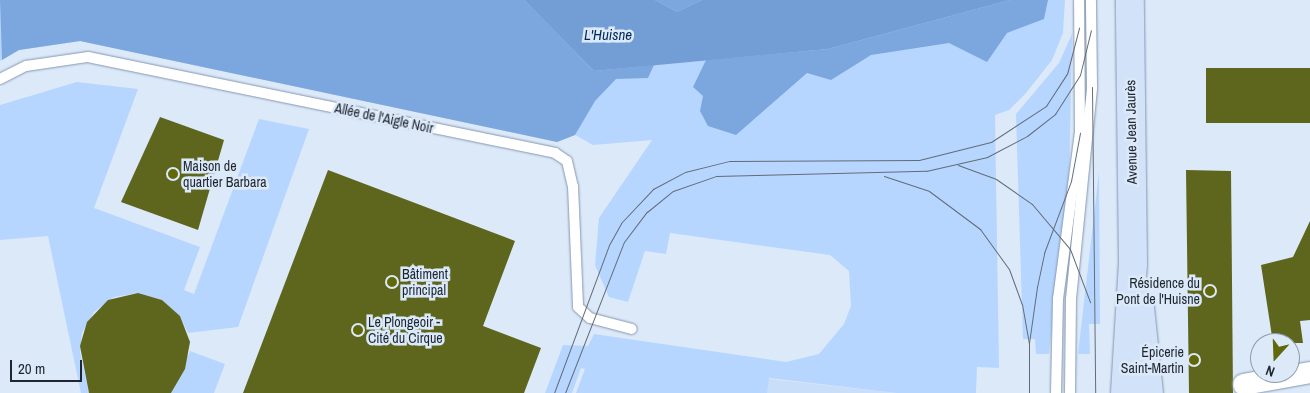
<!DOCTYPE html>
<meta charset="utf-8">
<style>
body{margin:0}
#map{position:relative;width:1310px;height:393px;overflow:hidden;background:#dce9f9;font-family:"Archivo Narrow",sans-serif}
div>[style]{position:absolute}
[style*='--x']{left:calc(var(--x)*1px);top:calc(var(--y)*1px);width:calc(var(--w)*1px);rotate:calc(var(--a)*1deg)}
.built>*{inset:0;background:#c9def9}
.green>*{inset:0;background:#b7d6ff}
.forest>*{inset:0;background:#7ba7de}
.water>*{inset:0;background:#739ed5}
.building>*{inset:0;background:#5e651d}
.roads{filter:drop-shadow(0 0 1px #8497b1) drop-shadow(0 0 1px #8497b1)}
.service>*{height:10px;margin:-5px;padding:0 5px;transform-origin:5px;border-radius:5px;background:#fff}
.minor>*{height:21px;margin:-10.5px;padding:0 10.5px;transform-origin:10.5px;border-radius:10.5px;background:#fff}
.secondary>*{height:28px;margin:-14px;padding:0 14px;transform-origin:14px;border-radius:14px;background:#d2e2f8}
.tram>*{height:1px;margin:-0.5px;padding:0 0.5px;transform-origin:0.5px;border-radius:0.5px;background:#626c78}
.dots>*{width:14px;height:14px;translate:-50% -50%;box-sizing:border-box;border:2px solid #dce9f9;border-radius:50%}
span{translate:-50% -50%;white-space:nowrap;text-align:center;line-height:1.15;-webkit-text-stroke:5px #dce9f9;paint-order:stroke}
.street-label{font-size:14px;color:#1e2630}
.poi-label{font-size:14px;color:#1e2630}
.left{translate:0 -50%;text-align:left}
.right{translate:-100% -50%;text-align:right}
.water-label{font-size:15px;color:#00295a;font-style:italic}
.north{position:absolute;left:1250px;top:333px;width:50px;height:50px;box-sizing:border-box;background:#dce9f9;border:1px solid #909ba9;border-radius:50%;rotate:200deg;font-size:14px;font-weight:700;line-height:20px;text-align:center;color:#1e2630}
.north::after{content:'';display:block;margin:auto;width:18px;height:22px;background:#61680a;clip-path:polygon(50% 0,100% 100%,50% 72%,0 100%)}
.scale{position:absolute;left:10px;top:360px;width:72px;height:22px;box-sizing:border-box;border:2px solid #1e2630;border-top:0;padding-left:6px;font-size:15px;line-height:18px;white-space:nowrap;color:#1e2630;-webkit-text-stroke:4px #dce9f9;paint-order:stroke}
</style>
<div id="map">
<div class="built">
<i style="clip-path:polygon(769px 379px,896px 393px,576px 393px)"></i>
</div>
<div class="green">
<i style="clip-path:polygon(0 0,1065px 0,1063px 33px,1052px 60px,1026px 93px,1009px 110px,995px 115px,999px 368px,977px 367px,976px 393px,896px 393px,769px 378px,767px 393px,576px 393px,585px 369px,581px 368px,572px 393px,545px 393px,563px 345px,588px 346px,594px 334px,786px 362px,819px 354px,844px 324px,851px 306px,849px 271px,830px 255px,670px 233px,666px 254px,645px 251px,628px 302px,609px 297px,595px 265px,599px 218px,652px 140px,593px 145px,575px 135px,557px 142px,80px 41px,19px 50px,0 61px)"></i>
<i style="clip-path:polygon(1072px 34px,1069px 190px,1049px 354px,1036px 354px,1035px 339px,1023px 339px,1016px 114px,1059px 63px)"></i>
<i style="clip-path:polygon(77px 82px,138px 89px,94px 208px,200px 247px,184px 290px,194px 294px,259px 119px,309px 129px,238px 327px,188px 333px,180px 316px,162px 300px,138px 293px,114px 297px,94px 312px,82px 333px,80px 352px,89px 393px,81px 393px,48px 236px,0 240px,0 105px)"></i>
<i style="clip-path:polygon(1099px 172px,1100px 324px,1089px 324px,1090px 354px,1078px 354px)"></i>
<i style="clip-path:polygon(190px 351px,225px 364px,214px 393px,171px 393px)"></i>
</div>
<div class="forest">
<i style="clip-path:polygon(0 0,524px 0,594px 71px,654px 65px,648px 78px,616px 79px,595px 101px,575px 135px,557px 142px,80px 41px,19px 50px,2px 60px)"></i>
<i style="clip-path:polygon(655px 0,702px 0,677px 12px)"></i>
<i style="clip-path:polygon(1010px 0,1048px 0,1044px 19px,1007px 33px,987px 62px,949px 43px,871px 55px,831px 80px,807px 73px,736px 135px,708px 126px,700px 111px,703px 96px,693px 87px,706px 60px,828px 49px)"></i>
</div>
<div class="water">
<i style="clip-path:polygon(524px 0,655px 0,677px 12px,702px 0,1010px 0,828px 49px,594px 71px)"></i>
</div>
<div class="building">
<i style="clip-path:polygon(1206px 68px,1310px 68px,1310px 123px,1206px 123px)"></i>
<i style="clip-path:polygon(160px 117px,224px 140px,198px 230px,121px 202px)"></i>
<i style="clip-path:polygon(328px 170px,515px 241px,483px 326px,541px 348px,524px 393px,243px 393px)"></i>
<i style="clip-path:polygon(1186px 170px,1231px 171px,1233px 393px,1189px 393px)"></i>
<i style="clip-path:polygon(1310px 221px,1310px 320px,1300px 321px,1303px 343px,1273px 343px,1261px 265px,1293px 257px)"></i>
<i style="clip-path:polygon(138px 293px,162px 300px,180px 316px,190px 342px,185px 369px,171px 393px,89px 393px,80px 346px,87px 322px,108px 300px)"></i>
</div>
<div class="roads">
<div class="service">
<i style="--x:0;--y:79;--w:29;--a:-27"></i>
<i style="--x:26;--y:66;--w:63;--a:-8.3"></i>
<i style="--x:88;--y:57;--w:477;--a:11.6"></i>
<i style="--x:555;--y:153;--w:14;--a:34"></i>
<i style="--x:567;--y:161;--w:26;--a:77"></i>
<i style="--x:573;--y:186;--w:121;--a:87.6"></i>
<i style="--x:578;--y:307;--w:16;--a:43"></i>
<i style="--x:590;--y:318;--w:43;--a:14.7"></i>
<i style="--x:1056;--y:393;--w:94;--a:-88.8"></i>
<i style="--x:1058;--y:299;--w:167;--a:-82.5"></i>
<i style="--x:1080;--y:133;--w:133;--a:-90.4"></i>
<i style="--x:1070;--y:393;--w:94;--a:-89.4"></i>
<i style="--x:1071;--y:299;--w:213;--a:-84.3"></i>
<i style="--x:1092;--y:87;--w:87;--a:-90.7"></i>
</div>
<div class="minor">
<i style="--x:1243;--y:384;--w:68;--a:-10.2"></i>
</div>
<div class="secondary">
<i style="--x:1140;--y:308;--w:85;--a:84"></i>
<i style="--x:1125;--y:393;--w:129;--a:-86.5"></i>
<i style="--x:1133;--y:264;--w:264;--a:-90.7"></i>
</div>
</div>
<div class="tram">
<i style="--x:1092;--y:87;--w:306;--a:89.4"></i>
<i style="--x:958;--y:165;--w:40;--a:20.2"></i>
<i style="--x:996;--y:179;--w:44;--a:34.8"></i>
<i style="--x:1032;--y:204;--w:59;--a:49.8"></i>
<i style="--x:1070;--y:249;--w:57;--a:69.3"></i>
<i style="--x:884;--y:176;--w:47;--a:18.4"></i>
<i style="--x:929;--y:191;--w:64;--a:36.7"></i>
<i style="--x:980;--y:229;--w:49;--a:54.1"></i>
<i style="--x:1009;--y:269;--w:37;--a:70"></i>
<i style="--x:1022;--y:304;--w:40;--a:80"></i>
<i style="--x:554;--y:393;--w:158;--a:-69.6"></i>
<i style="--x:609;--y:245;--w:25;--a:-61"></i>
<i style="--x:621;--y:223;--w:47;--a:-46.7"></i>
<i style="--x:653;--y:189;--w:36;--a:-28"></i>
<i style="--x:685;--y:172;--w:45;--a:-14"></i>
<i style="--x:729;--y:161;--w:190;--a:-0.3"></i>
<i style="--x:919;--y:160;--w:74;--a:-14"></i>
<i style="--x:991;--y:142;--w:66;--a:-33.2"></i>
<i style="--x:1046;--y:106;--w:38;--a:-57"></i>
<i style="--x:1067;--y:74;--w:48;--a:-75.4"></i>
<i style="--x:565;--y:393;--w:162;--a:-68.7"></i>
<i style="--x:624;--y:242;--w:38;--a:-53"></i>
<i style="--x:647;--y:212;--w:33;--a:-39"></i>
<i style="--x:673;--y:191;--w:46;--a:-19.2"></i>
<i style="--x:716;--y:176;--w:210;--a:-1.4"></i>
<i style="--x:926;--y:171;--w:63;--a:-12.9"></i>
<i style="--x:987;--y:157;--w:45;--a:-27.7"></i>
<i style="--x:1027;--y:136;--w:36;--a:-38"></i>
<i style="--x:1055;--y:114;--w:46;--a:-57.3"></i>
<i style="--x:1080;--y:75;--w:46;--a:-76.3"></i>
<i style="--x:1029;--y:393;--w:50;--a:-90"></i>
<i style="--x:1029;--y:343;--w:57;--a:-81.9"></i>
<i style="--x:1037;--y:287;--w:35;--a:-78"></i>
<i style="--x:1044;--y:253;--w:77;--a:-69.4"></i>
<i style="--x:1071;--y:181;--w:49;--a:-79.4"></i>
</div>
<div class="dots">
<i style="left:173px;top:174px;background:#61680a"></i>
<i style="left:392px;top:282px;background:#61680a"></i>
<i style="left:1210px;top:291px;background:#61680a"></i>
<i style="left:358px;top:330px;background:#61680a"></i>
<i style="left:1194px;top:360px;background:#61680a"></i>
</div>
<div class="street-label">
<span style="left:384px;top:118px;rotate:12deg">Allée de l'Aigle Noir</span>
<span style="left:1131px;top:132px;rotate:-91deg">Avenue Jean Jaurès</span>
</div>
<div class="poi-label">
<span class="left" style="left:183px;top:174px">Maison de<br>quartier Barbara</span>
<span class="left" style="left:402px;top:282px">Bâtiment<br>principal</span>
<span class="right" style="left:1200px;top:291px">Résidence du<br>Pont de l'Huisne</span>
<span class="left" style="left:368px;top:330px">Le Plongeoir -<br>Cité du Cirque</span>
<span class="right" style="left:1184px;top:360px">Épicerie<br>Saint-Martin</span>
</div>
<div class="water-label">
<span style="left:608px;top:35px">L'Huisne</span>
</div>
<div class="north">N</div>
<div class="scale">20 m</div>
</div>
